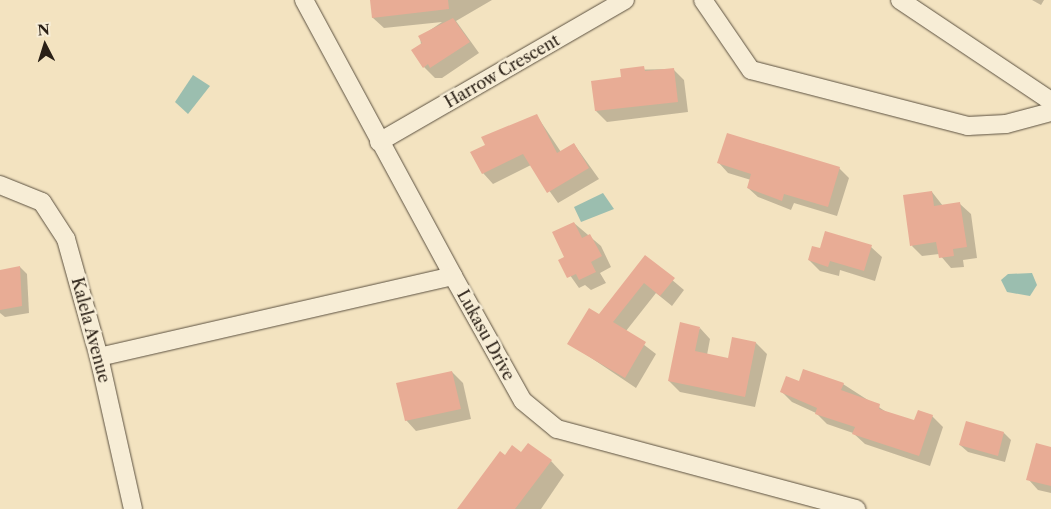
<!DOCTYPE html>
<style>
body{margin:0}
#map{position:relative;width:1051px;height:509px;overflow:hidden;background:#f3e3c0;font-family:"Libre Caslon Text",serif}
div>[style]{position:absolute}
[style*='--x']{left:calc(var(--x)*1px);top:calc(var(--y)*1px);width:calc(var(--w)*1px);rotate:calc(var(--a)*1deg)}
.water>*{inset:0;background:#9bbeaf}
.shadow>*{inset:0;background:#0003}
.building>*{inset:0;background:#e8ac95}
.roads{filter:drop-shadow(0 0 1px #5c5140) drop-shadow(0 0 1px #5c5140)}
.minor>*{height:18px;margin:-9px;padding:0 9px;transform-origin:9px;border-radius:9px;background:#f7edd6}
span{translate:-50% -50%;white-space:nowrap;text-align:center;line-height:1.15;-webkit-text-stroke:5px #f7edd6;paint-order:stroke}
.street-label{font-size:16px;color:#2a2016}
.north{position:absolute;left:20px;top:20px;width:50px;height:50px;-webkit-text-stroke:4px #f7edd6;paint-order:stroke;rotate:355deg;font-size:14px;font-weight:700;line-height:20px;text-align:center;color:#2a2016}
.north::after{content:'';display:block;margin:auto;width:18px;height:22px;background:#2a2016;clip-path:polygon(50% 0,100% 100%,50% 72%,0 100%)}
</style>
<div id="map">
<div class="water">
<i style="clip-path:polygon(193px 75px,210px 86px,188px 114px,175px 102px)"></i>
<i style="clip-path:polygon(603px 193px,614px 209px,581px 222px,574px 207px)"></i>
<i style="clip-path:polygon(1032px 273px,1037px 285px,1030px 296px,1007px 292px,1001px 280px,1008px 274px)"></i>
</div>
<div class="shadow">
<i style="clip-path:polygon(371px 0,492px 0,456px 21px,479px 53px,442px 78px,435px 78px,424px 67px,420px 37px,442px 22px,384px 28px,373px 18px)"></i>
<i style="clip-path:polygon(1032px 0,1044px 0,1041px 5px)"></i>
<i style="clip-path:polygon(673px 69px,684px 80px,688px 112px,607px 122px,596px 111px,592px 82px,622px 78px,621px 70px)"></i>
<i style="clip-path:polygon(537px 116px,561px 152px,574px 144px,599px 179px,558px 203px,531px 165px,493px 184px,483px 173px)"></i>
<i style="clip-path:polygon(719px 163px,839px 168px,849px 178px,837px 216px,794px 203px,791px 210px,758px 197px,748px 188px,751px 180px,728px 173px)"></i>
<i style="clip-path:polygon(932px 192px,943px 206px,960px 204px,971px 214px,977px 258px,963px 260px,964px 267px,951px 268px,939px 254px,922px 256px,912px 246px)"></i>
<i style="clip-path:polygon(574px 223px,601px 246px,611px 267px,600px 273px,606px 283px,591px 290px,585px 285px,579px 288px,560px 261px,566px 258px)"></i>
<i style="clip-path:polygon(871px 247px,882px 257px,875px 281px,840px 270px,839px 276px,820px 271px,809px 260px,821px 250px)"></i>
<i style="clip-path:polygon(645px 257px,684px 290px,672px 306px,656px 293px,626px 331px,656px 354px,636px 388px,569px 343px,599px 315px)"></i>
<i style="clip-path:polygon(20px 267px,27px 274px,29px 313px,5px 317px,0 313px,0 271px)"></i>
<i style="clip-path:polygon(700px 328px,710px 339px,707px 355px,729px 359px,733px 339px,756px 343px,767px 354px,755px 407px,680px 392px,669px 381px)"></i>
<i style="clip-path:polygon(452px 372px,463px 383px,471px 419px,416px 431px,406px 420px)"></i>
<i style="clip-path:polygon(800px 382px,843px 384px,888px 413px,915px 422px,932px 416px,943px 427px,930px 466px,865px 444px,853px 433px,827px 424px,816px 413px,792px 402px,782px 392px)"></i>
<i style="clip-path:polygon(1004px 433px,1011px 440px,1005px 462px,968px 452px,960px 445px)"></i>
<i style="clip-path:polygon(1051px 448px,1051px 493px,1038px 490px,1028px 479px)"></i>
<i style="clip-path:polygon(505px 457px,551px 461px,564px 475px,541px 509px,459px 509px)"></i>
</div>
<div class="building">
<i style="clip-path:polygon(370px 0,448px 0,449px 9px,372px 18px)"></i>
<i style="clip-path:polygon(453px 18px,470px 42px,430px 68px,428px 64px,423px 68px,411px 50px,422px 43px,418px 36px)"></i>
<i style="clip-path:polygon(644px 66px,645px 71px,674px 68px,678px 102px,595px 111px,591px 81px,621px 77px,620px 69px)"></i>
<i style="clip-path:polygon(537px 114px,557px 153px,574px 143px,589px 168px,547px 193px,523px 154px,482px 174px,470px 152px,485px 145px,481px 137px)"></i>
<i style="clip-path:polygon(727px 133px,840px 167px,828px 207px,784px 194px,782px 201px,747px 188px,751px 174px,717px 163px)"></i>
<i style="clip-path:polygon(932px 191px,934px 206px,960px 202px,967px 247px,953px 249px,954px 256px,939px 258px,936px 242px,910px 246px,903px 195px)"></i>
<i style="clip-path:polygon(574px 222px,582px 238px,590px 234px,602px 256px,591px 262px,596px 272px,579px 280px,576px 274px,567px 278px,558px 260px,564px 257px,552px 232px)"></i>
<i style="clip-path:polygon(825px 231px,872px 245px,864px 271px,830px 261px,828px 267px,808px 260px,812px 246px,820px 248px)"></i>
<i style="clip-path:polygon(645px 255px,675px 278px,660px 296px,644px 283px,613px 322px,646px 342px,625px 378px,567px 344px,589px 308px,599px 314px)"></i>
<i style="clip-path:polygon(20px 266px,22px 306px,0 310px,0 270px)"></i>
<i style="clip-path:polygon(680px 322px,700px 327px,695px 351px,728px 358px,732px 337px,756px 342px,745px 397px,668px 381px)"></i>
<i style="clip-path:polygon(803px 369px,844px 383px,841px 390px,880px 404px,879px 409px,914px 420px,918px 410px,933px 415px,919px 456px,852px 434px,855px 427px,815px 414px,817px 408px,780px 392px,786px 376px,799px 381px)"></i>
<i style="clip-path:polygon(452px 371px,461px 409px,405px 421px,396px 383px)"></i>
<i style="clip-path:polygon(966px 421px,1004px 432px,998px 456px,959px 445px)"></i>
<i style="clip-path:polygon(528px 443px,552px 460px,515px 509px,457px 509px,500px 451px,505px 455px,512px 445px,521px 452px)"></i>
<i style="clip-path:polygon(1036px 443px,1051px 447px,1051px 486px,1026px 480px)"></i>
</div>
<div class="roads">
<div class="minor">
<i style="--x:304;--y:0;--w:314;--a:61.6"></i>
<i style="--x:703;--y:0;--w:85;--a:55.6"></i>
<i style="--x:751;--y:70;--w:224;--a:14.5"></i>
<i style="--x:968;--y:126;--w:38;--a:-3"></i>
<i style="--x:1006;--y:124;--w:47;--a:-14.9"></i>
<i style="--x:900;--y:0;--w:182;--a:33.8"></i>
<i style="--x:379;--y:142;--w:284;--a:-30"></i>
<i style="--x:0;--y:185;--w:45;--a:22"></i>
<i style="--x:42;--y:202;--w:44;--a:57"></i>
<i style="--x:66;--y:239;--w:123;--a:74.4"></i>
<i style="--x:99;--y:357;--w:156;--a:77.4"></i>
<i style="--x:99;--y:357;--w:363;--a:-12.9"></i>
<i style="--x:453;--y:276;--w:143;--a:60.8"></i>
<i style="--x:523;--y:401;--w:44;--a:39.5"></i>
<i style="--x:557;--y:429;--w:310;--a:15"></i>
</div>
</div>
<div class="street-label">
<span style="left:502px;top:71px;rotate:-30deg">Harrow Crescent</span>
<span style="left:91px;top:330px;rotate:75deg">Kalela Avenue</span>
<span style="left:486px;top:335px;rotate:61deg">Lukasu Drive</span>
</div>
<div class="north">N</div>
</div>
